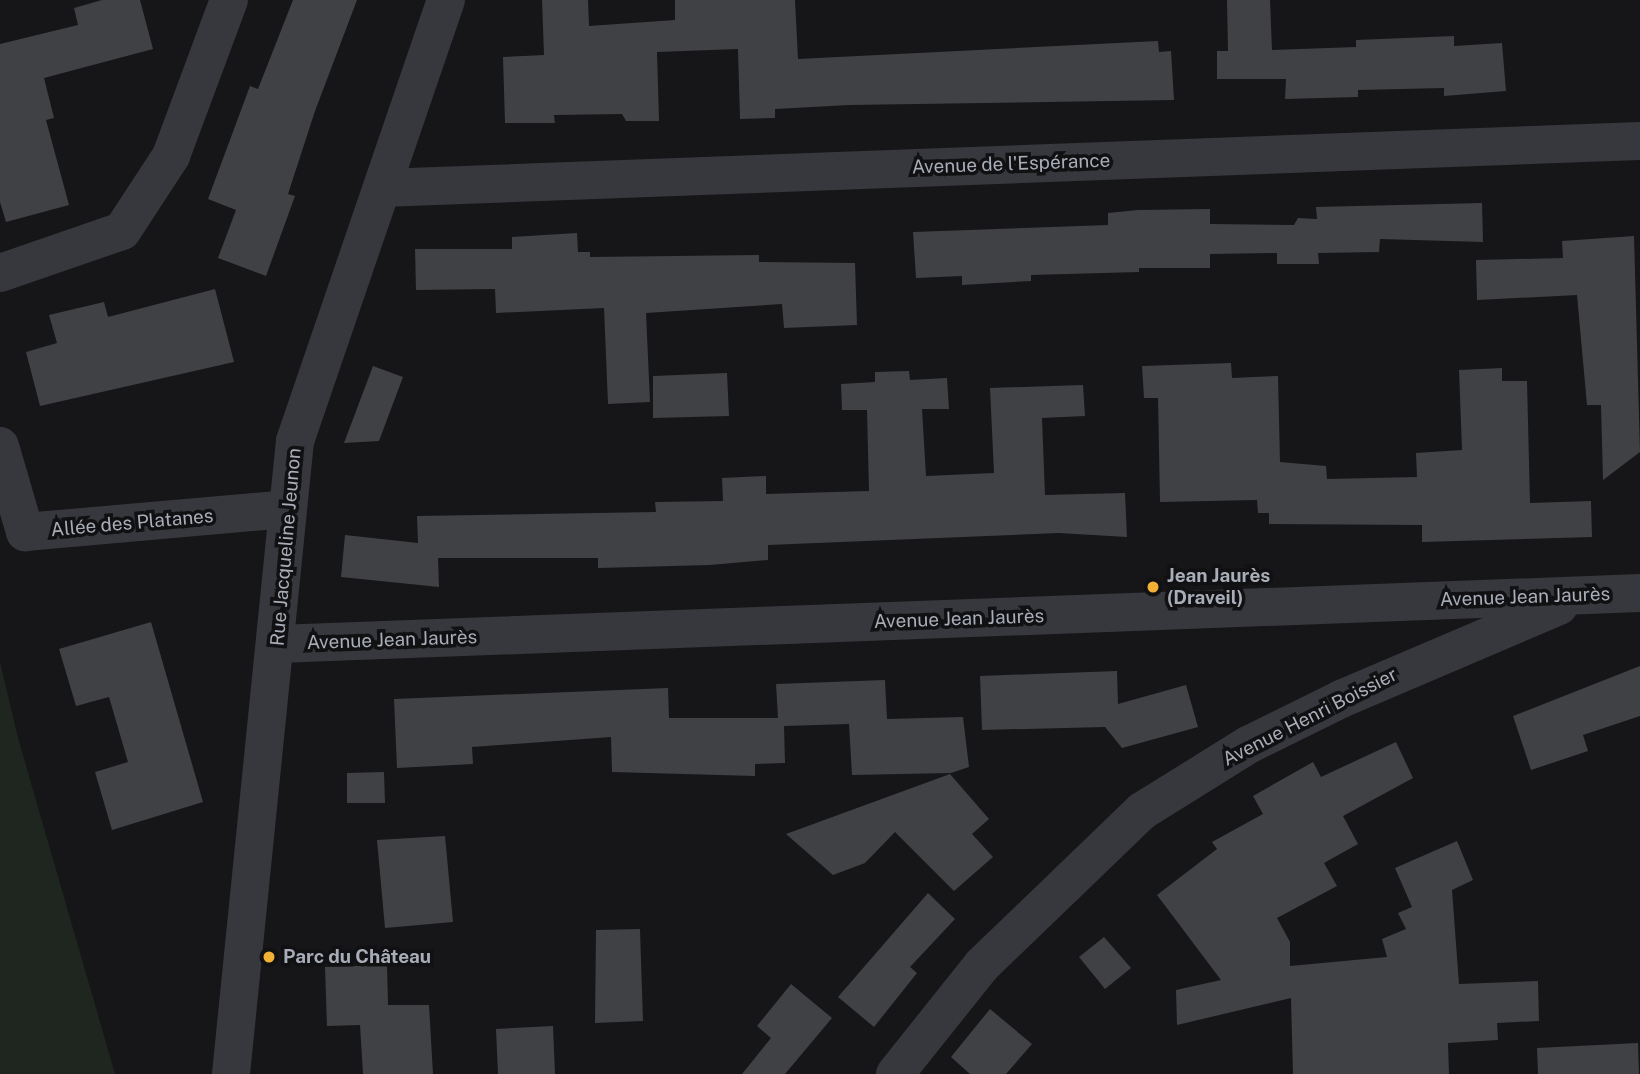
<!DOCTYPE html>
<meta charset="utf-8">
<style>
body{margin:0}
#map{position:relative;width:1640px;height:1074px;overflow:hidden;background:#161618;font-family:"Public Sans",sans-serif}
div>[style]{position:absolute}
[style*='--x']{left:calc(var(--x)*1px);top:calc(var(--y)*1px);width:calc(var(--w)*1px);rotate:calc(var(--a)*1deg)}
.green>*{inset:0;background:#1e261f}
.building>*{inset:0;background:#404145}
.street>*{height:38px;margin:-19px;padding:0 19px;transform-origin:19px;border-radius:19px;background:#37383d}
.dots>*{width:19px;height:19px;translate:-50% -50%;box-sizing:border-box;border:4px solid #111113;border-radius:50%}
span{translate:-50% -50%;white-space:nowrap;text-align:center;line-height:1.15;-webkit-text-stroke:7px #111113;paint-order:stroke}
.street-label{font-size:19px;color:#a8adb8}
.poi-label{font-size:19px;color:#a8adb8;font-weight:700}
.left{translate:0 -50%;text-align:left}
</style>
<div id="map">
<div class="green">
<i style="clip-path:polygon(0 662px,18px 738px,115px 1074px,0 1074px)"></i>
</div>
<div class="building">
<i style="clip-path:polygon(102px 0,140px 0,153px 49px,44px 78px,54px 118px,46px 120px,69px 205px,6px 222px,0 202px,0 44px,78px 25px,74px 8px)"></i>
<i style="clip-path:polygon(293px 0,357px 0,315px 111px,288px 194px,295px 196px,266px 276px,218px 258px,236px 210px,208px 199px,250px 86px,258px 89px)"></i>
<i style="clip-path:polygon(542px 0,588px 0,589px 26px,675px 20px,675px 0,795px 0,798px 59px,1158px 41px,1159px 52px,1171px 51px,1174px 100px,849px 105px,775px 109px,775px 118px,740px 119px,738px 49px,657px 52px,659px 121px,626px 121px,622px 114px,554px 115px,555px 123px,505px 123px,503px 57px,544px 55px)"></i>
<i style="clip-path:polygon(1227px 0,1270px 0,1272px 50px,1356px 47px,1356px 40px,1454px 36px,1454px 46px,1502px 43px,1506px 91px,1444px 96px,1444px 88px,1358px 90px,1358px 97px,1285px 99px,1286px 79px,1217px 79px,1217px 51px,1228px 51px)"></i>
<i style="clip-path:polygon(1482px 203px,1483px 242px,1380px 239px,1379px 252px,1318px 253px,1319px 264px,1277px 264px,1277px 253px,1210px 254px,1210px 268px,1139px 268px,1139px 272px,1031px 275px,1031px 281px,962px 285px,962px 276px,916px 278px,913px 232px,1108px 225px,1108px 213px,1138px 210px,1210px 209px,1210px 224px,1294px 225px,1298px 218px,1317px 219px,1316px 207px)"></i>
<i style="clip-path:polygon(577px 233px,578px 252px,590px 252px,590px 257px,759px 255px,759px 262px,855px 263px,857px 325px,784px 328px,782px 304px,646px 313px,650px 402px,608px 404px,604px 308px,496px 313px,495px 289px,416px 290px,415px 249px,512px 249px,512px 237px)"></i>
<i style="clip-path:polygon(1634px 236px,1640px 452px,1603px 480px,1601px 405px,1587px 405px,1577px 295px,1477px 300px,1476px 260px,1563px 258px,1562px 241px)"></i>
<i style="clip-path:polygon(215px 289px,234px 362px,40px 406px,26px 352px,57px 343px,49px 315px,104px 302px,108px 317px)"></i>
<i style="clip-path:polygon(1231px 363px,1232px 378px,1278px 376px,1280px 462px,1326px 466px,1327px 479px,1417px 477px,1416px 453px,1462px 450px,1459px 370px,1502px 368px,1502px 381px,1527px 381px,1530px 503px,1591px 501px,1592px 537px,1422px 542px,1422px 525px,1269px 524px,1269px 513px,1258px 513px,1257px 500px,1160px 502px,1158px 398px,1144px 398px,1142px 366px)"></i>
<i style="clip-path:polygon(373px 366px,403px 377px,379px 441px,344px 443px)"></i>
<i style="clip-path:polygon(909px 371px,910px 380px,947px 378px,949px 409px,922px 409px,926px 476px,994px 473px,990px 388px,1083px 385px,1085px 416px,1042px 418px,1045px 495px,1125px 493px,1127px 537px,1059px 533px,768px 545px,768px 560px,710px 565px,598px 568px,598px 558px,438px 558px,439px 587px,341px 577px,345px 535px,418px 543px,417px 516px,656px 512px,655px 502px,723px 501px,722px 478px,766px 476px,766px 494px,869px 491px,867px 410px,842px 410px,841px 384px,875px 382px,875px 372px)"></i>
<i style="clip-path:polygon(727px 373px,729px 416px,653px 418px,653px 376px)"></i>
<i style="clip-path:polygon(151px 622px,203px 802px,112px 830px,95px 772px,128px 762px,109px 697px,76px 706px,59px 649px)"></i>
<i style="clip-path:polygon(1640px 666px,1640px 716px,1583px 735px,1588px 751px,1531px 770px,1513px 716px)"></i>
<i style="clip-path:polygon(1117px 671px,1118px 704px,1186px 685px,1198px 727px,1122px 748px,1105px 727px,982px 730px,980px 676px)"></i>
<i style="clip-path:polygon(885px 680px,887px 719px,963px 717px,969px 767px,951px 773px,852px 775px,849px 724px,784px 726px,785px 763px,755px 764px,755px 776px,612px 772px,611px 737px,472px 747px,473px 764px,397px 768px,394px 699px,668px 688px,669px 718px,778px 718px,776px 684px)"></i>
<i style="clip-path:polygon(1396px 742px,1413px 778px,1343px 816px,1358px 844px,1324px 863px,1337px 886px,1277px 918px,1290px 942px,1290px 966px,1387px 957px,1382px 939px,1406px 929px,1398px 913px,1412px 907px,1395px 868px,1457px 841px,1473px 880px,1452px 890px,1459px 984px,1538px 981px,1539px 1021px,1497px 1023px,1498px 1040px,1448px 1043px,1449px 1074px,1293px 1074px,1291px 998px,1177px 1025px,1176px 990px,1221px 980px,1157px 895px,1217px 849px,1212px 842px,1263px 814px,1253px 796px,1313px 762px,1321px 777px)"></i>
<i style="clip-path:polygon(384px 772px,385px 803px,347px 803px,347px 773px)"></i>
<i style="clip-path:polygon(950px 774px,989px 819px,972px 834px,993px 857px,954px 891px,895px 832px,865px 863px,833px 875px,786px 834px)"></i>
<i style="clip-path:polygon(445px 836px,453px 922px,385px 928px,377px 840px)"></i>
<i style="clip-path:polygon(928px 893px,955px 919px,910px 967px,917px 973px,874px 1027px,838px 997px)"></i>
<i style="clip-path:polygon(640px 929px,643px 1021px,595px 1023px,596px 930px)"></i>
<i style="clip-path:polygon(1104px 937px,1131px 968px,1105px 989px,1079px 957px)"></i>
<i style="clip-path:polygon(387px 965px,388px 1005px,429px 1005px,433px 1074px,363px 1074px,360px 1025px,327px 1026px,325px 967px)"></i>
<i style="clip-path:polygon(791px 984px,832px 1018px,785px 1074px,742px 1074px,771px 1038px,757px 1026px)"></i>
<i style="clip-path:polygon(990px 1009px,1032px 1044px,1006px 1074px,970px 1074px,951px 1057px)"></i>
<i style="clip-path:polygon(553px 1026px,555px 1074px,498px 1074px,496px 1029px)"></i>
<i style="clip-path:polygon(1638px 1043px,1639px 1074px,1538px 1074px,1537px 1048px)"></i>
</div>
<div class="street">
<i style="--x:382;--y:188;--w:1259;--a:-2.14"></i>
<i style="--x:0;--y:273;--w:129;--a:-19"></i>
<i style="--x:122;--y:231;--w:90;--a:-56.8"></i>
<i style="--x:171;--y:156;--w:166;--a:-69.6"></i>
<i style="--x:0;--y:446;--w:90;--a:73.8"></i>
<i style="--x:25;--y:532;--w:263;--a:-5"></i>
<i style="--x:277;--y:644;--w:1364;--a:-2.14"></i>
<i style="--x:231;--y:1074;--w:636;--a:-84.23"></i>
<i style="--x:295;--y:441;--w:466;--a:-71.1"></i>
<i style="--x:895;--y:1074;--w:139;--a:-51.4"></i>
<i style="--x:982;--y:965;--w:222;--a:-43.9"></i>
<i style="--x:1142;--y:811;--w:125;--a:-31.9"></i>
<i style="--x:1248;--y:745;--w:104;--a:-26.3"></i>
<i style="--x:1341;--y:699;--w:237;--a:-23.1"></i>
</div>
<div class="dots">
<i style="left:1153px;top:587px;background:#f2b134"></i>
<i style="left:269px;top:957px;background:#f2b134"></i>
</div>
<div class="street-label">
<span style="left:1011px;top:164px;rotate:-2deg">Avenue de l'Espérance</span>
<span style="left:132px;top:523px;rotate:-5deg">Allée des Platanes</span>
<span style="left:286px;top:547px;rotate:-85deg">Rue Jacqueline Jeunon</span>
<span style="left:1525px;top:597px;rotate:-2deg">Avenue Jean Jaurès</span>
<span style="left:959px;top:619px;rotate:-2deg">Avenue Jean Jaurès</span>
<span style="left:392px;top:640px;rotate:-2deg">Avenue Jean Jaurès</span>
<span style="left:1310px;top:717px;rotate:-27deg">Avenue Henri Boissier</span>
</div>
<div class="poi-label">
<span class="left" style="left:1167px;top:587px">Jean Jaurès<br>(Draveil)</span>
<span class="left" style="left:283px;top:957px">Parc du Château</span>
</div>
</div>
